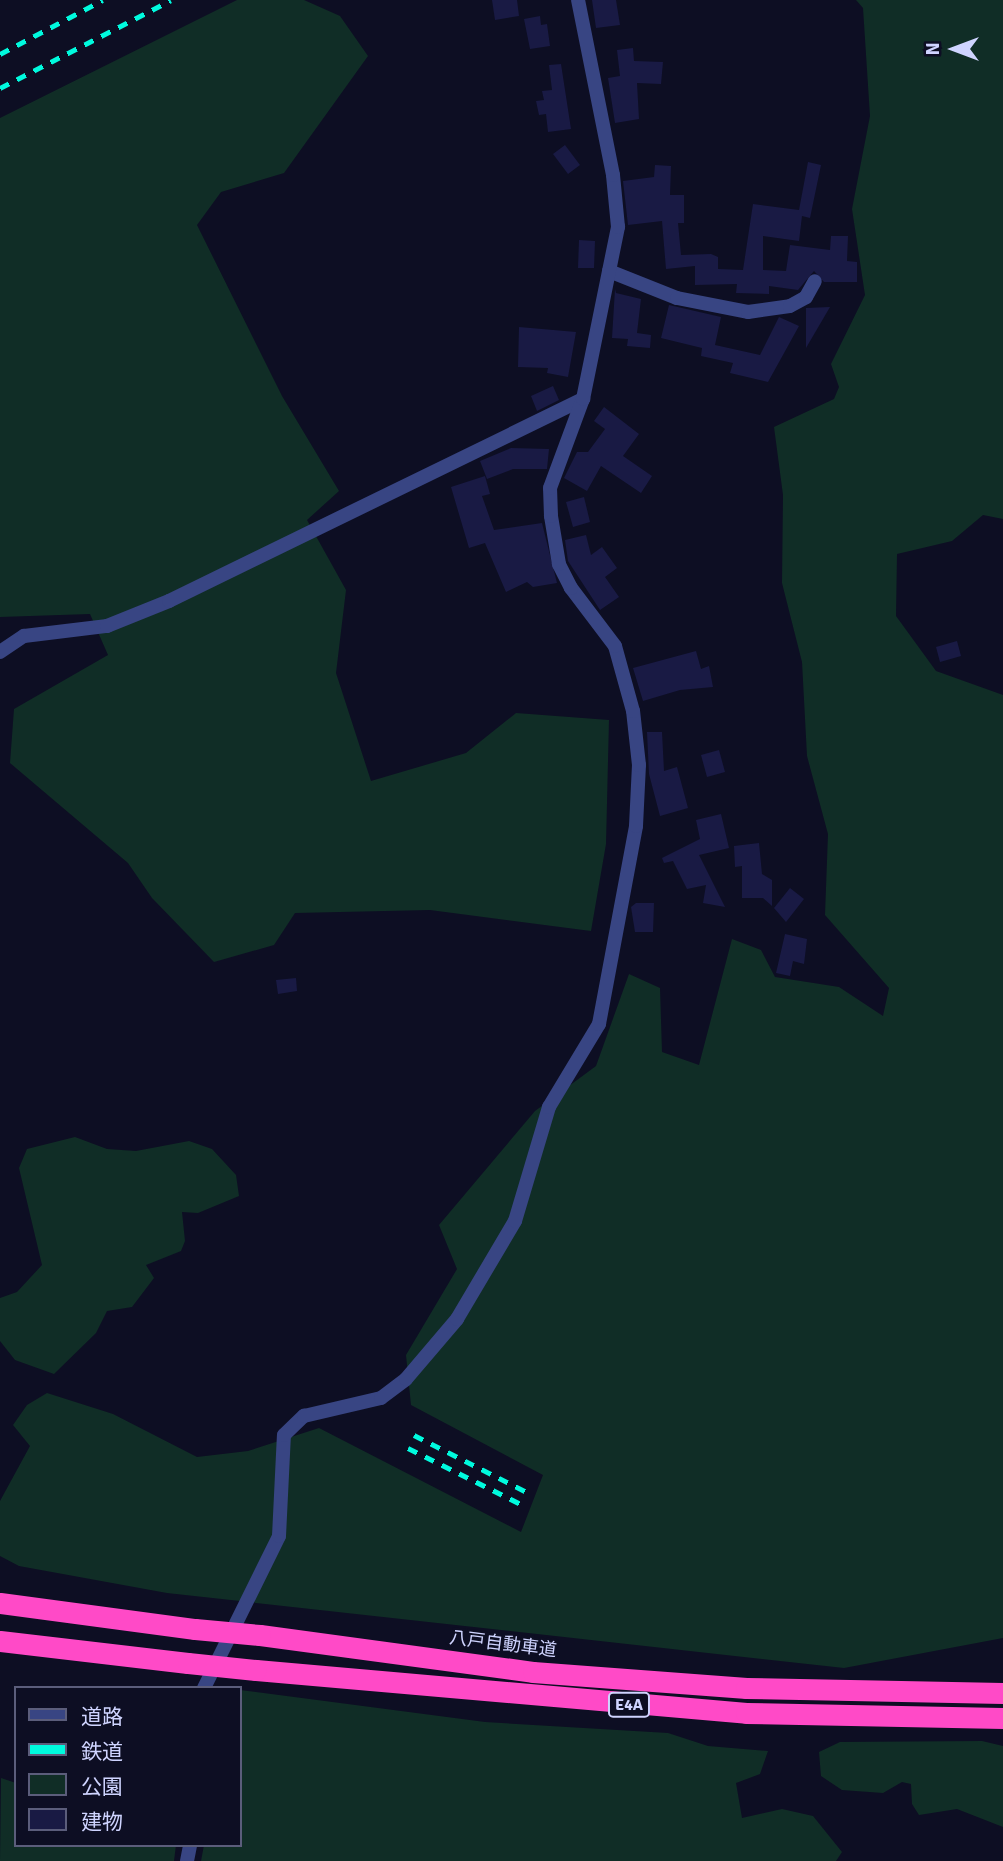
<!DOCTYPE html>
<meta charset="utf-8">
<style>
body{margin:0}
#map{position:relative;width:1003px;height:1861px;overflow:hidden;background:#0d0e23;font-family:Signika,"Noto Sans JP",sans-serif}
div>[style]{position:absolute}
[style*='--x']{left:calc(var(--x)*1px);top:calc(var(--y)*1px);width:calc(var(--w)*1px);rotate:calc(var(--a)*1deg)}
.green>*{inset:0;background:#102d26}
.building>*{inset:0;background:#191a44}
.street>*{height:14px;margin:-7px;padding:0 7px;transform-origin:7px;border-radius:7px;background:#384583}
.highway>*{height:21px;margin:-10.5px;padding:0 10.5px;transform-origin:10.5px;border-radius:10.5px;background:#ff4ac7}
.rail>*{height:5px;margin-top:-2.5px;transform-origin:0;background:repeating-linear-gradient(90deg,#00fade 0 10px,transparent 0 19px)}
.highway-bridge>*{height:21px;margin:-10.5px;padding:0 10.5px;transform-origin:10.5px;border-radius:10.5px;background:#ff4ac7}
span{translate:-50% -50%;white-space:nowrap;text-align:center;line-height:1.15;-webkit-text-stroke:5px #0d0e23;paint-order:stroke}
.shield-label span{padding:2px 5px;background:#0d0e23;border:2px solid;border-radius:5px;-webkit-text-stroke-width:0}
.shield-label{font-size:16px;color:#cfd4ff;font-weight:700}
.street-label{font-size:18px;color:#cfd4ff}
.legend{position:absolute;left:14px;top:1686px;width:228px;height:161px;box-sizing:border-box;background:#0d0e23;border:2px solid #5b5d7b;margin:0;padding:9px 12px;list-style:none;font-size:21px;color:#cfd4ff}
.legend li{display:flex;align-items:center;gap:14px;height:35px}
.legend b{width:35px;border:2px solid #5b5d7b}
.north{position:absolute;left:919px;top:14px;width:70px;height:70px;-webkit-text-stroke:5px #0d0e23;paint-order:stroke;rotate:270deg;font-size:19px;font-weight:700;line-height:28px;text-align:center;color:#cfd4ff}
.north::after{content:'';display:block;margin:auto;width:24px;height:32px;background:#cfd4ff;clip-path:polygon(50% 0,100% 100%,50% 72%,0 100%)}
</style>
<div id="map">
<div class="green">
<i style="clip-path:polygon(237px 0,304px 0,340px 16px,368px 56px,284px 173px,221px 192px,197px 225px,282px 396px,339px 491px,307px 520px,346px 590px,336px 673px,371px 781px,466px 753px,516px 713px,609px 720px,606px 844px,591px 931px,430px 910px,295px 913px,274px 945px,214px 962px,152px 898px,128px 863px,10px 763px,14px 709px,108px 655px,90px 614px,0 617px,0 118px)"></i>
<i style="clip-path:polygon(856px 0,1003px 0,1003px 519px,983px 515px,952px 541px,897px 554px,896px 616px,936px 671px,1003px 695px,1003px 1638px,844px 1668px,167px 1593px,19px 1566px,0 1556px,0 1501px,30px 1446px,13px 1425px,27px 1405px,47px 1393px,113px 1414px,197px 1457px,248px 1451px,319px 1428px,521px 1532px,543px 1475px,411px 1405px,406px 1355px,457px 1269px,439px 1225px,535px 1111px,596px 1066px,629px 974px,660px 988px,662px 1052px,699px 1065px,732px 939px,761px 950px,775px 977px,839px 987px,883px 1016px,889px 988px,825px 915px,828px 834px,807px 756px,802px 662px,782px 583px,783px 495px,774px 427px,834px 399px,839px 387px,831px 364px,865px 295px,852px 209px,870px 116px,863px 8px)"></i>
<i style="clip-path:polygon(75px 1137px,107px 1149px,136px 1151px,189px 1141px,212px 1149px,236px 1175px,239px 1196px,198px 1213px,182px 1212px,185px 1241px,181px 1251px,146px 1265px,154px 1278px,132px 1307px,107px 1311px,96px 1333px,54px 1374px,15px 1360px,0 1341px,0 1298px,17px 1292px,42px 1265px,19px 1168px,27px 1149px)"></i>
<i style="clip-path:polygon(240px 1690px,485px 1722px,668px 1733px,708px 1746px,768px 1751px,760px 1774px,736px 1783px,742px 1818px,782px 1809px,813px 1816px,842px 1852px,836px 1861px,201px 1861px,204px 1845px,240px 1845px)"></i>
<i style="clip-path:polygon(982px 1741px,1003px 1746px,1003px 1827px,957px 1809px,919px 1815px,912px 1804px,911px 1784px,902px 1782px,883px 1793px,842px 1790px,821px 1776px,819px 1752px,840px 1742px)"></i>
<i style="clip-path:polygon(1px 1778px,16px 1783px,16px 1845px,176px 1845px,174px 1861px,0 1861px)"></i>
</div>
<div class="building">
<i style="clip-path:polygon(492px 0,517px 0,519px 16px,495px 20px)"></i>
<i style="clip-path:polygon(592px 0,616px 0,620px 25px,596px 28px)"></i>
<i style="clip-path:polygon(540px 16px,541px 25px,547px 24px,550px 46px,530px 49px,524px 19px)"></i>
<i style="clip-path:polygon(633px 48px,634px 61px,663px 62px,661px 84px,637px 83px,639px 119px,615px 123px,608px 78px,620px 76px,617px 50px)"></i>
<i style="clip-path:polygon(561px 64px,571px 129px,548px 132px,546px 114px,539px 115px,536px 101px,544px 100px,542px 91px,552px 90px,549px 65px)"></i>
<i style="clip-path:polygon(565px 145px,580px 165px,568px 174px,553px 154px)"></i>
<i style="clip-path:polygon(808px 162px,821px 165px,810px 218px,802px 216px,799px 241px,763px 236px,763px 270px,786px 271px,790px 245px,830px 250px,831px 236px,848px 236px,847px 261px,857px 262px,857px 282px,824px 282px,814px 271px,798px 290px,769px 286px,769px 294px,736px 293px,737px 284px,695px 285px,695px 266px,666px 269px,662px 221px,628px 225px,623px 181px,654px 177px,655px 165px,671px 166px,670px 195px,684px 195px,684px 223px,678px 223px,681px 255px,711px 254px,718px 257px,718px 269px,743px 270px,753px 204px,799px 210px)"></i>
<i style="clip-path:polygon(579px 240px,595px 241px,594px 268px,578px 268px)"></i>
<i style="clip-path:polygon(615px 289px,616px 293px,641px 299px,637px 333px,651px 335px,650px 348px,627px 346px,628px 339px,612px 338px)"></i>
<i style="clip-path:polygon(669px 305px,721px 317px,715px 345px,760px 355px,779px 317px,799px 326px,768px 382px,730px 373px,733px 363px,701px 356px,702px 348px,661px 338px)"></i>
<i style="clip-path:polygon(830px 307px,806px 348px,806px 308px)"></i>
<i style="clip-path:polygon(519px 327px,576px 332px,568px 377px,547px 373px,548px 368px,518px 367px)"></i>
<i style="clip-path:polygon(553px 386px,559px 400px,537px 411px,531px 396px)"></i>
<i style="clip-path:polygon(604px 407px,639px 434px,623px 456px,652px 476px,641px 493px,601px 466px,587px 491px,564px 478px,577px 452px,588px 452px,605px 429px,594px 421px)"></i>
<i style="clip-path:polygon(511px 448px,549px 449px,547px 469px,513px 469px,487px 479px,480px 461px)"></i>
<i style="clip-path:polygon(485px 476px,490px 494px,482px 496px,494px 530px,542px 523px,557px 583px,533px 587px,527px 582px,506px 592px,485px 543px,469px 548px,451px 487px)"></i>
<i style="clip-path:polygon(584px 497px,590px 522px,573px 527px,566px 502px)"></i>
<i style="clip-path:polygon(586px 535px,591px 555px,602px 547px,617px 568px,605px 577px,619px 597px,600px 610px,568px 561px,565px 540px)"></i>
<i style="clip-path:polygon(957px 641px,961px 656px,940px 662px,936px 647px)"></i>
<i style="clip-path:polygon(696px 651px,701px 669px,709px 666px,713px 687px,680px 690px,643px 701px,633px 668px)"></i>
<i style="clip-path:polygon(647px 732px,662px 732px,664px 771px,677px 767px,688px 808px,660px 816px,649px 774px)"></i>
<i style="clip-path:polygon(719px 750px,725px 772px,707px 777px,701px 755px)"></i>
<i style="clip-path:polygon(721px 814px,729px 848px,699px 855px,725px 907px,703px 903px,706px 885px,687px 889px,673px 861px,664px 863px,662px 858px,700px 839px,696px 820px)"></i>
<i style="clip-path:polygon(759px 843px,762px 874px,772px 880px,772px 906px,763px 898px,742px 898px,742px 866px,735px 867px,734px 846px)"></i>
<i style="clip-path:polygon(790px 888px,804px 899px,786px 922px,774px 908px)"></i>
<i style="clip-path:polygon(636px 903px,654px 903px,653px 932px,635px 932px,631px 907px)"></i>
<i style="clip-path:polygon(785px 934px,807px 939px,804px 964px,793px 961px,790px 976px,776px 973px)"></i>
<i style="clip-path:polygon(296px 978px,297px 991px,278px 994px,276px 980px)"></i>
</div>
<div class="street">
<i style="--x:609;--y:271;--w:73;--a:21.7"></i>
<i style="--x:677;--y:298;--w:72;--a:11.2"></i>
<i style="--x:748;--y:312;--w:42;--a:-8.1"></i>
<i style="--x:790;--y:306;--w:18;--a:-29"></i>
<i style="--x:806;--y:297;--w:18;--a:-61"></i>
<i style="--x:0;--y:652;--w:29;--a:-34"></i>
<i style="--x:24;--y:636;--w:84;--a:-6.9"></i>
<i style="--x:107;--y:626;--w:67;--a:-22"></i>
<i style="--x:169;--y:601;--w:461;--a:-26"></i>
<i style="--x:204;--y:1688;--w:169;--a:-63.7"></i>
<i style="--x:279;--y:1536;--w:101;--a:-87.2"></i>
<i style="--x:284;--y:1435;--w:28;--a:-44"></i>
<i style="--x:304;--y:1416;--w:79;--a:-13.2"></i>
<i style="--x:381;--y:1398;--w:31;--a:-37"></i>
<i style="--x:406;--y:1379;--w:79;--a:-49.6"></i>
<i style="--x:457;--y:1319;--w:114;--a:-59.4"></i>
<i style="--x:515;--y:1221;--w:119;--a:-73.4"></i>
<i style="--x:549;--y:1107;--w:97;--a:-58.9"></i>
<i style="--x:599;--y:1024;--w:201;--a:-79.4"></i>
<i style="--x:636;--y:826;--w:61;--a:-87.2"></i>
<i style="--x:639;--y:765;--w:54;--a:-96.3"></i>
<i style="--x:633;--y:711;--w:67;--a:-105.5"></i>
<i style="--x:615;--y:646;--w:73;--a:-127.2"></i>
<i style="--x:571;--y:588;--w:27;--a:-117"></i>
<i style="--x:559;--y:564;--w:49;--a:-99.5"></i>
<i style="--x:551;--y:516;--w:28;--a:-92"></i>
<i style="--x:550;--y:488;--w:95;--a:-69.7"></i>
<i style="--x:583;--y:399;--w:176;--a:-78.5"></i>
<i style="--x:618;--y:227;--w:52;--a:-95.5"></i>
<i style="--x:613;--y:175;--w:178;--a:-101.3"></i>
<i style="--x:187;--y:1861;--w:16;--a:-79"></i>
</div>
<div class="highway">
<i style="--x:0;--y:1603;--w:197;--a:7.6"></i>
<i style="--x:260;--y:1635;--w:275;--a:7.7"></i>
<i style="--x:533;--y:1672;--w:214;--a:4.3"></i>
<i style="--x:746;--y:1688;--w:257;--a:1.1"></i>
<i style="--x:0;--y:1641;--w:189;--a:6.7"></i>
<i style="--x:256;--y:1670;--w:492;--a:5"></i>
<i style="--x:746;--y:1713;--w:257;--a:1.1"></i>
</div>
<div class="rail">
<i style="--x:0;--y:54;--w:116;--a:-27.7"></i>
<i style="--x:0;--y:88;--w:192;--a:-27.2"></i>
<i style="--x:414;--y:1435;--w:129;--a:26.8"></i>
<i style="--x:408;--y:1448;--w:128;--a:26.4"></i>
</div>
<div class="highway-bridge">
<i style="--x:195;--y:1629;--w:65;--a:5.3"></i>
<i style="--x:188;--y:1663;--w:68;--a:5.9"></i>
</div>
<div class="shield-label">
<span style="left:629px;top:1705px">E4A</span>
</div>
<div class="street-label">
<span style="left:503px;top:1644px;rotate:7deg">八戸自動車道</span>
</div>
<ul class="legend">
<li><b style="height:9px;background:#384583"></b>道路</li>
<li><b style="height:9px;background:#00fade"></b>鉄道</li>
<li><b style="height:19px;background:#102d26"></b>公園</li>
<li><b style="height:19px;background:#191a44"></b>建物</li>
</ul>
<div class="north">N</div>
</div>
